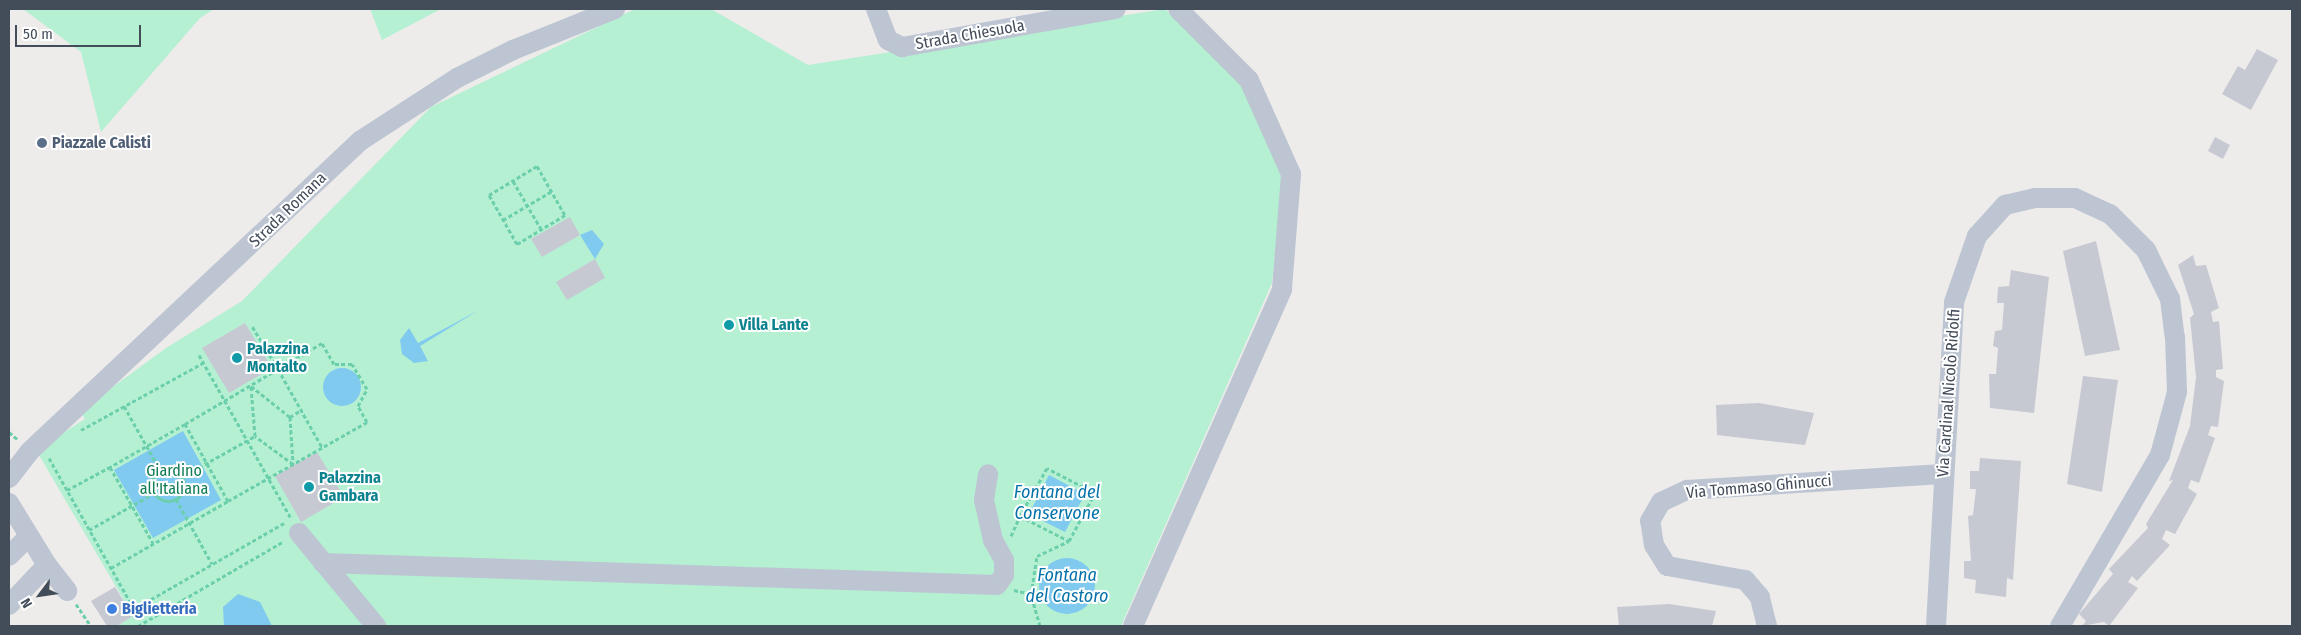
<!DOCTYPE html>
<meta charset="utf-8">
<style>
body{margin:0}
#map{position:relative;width:2301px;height:635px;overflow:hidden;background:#eeebeb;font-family:"Fira Sans Condensed",sans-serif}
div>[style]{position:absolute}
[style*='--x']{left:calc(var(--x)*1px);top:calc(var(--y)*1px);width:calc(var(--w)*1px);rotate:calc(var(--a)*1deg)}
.green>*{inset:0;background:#b5f0d3}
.water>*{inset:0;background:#80caef}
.round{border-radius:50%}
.building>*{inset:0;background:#c7c9d2}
.path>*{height:3px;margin-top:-1.5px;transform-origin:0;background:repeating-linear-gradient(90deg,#6ccfab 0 4px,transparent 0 6.5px)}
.path>.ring{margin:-1.5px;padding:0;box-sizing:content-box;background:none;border:3px solid #6ccfab;border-radius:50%}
.minor>*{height:20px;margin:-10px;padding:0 10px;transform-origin:10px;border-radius:10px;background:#bdc5d2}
.dots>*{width:14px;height:14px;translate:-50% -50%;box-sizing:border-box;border:2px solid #fff;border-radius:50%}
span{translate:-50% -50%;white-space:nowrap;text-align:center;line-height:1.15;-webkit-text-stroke:4px #fff;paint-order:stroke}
.street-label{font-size:16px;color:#434c59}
.service-label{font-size:16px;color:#4e5e75;font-weight:700}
.left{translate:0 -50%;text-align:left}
.culture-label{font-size:16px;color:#0d838f;font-weight:700}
.park-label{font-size:16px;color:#127d55}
.shop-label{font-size:16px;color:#366cbe;font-weight:700}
.water-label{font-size:18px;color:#0573aa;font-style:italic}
.frame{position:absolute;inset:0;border:10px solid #434c59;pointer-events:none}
.north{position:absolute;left:15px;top:570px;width:50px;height:50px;-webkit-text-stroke:4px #fff;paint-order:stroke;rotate:239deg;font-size:14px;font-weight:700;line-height:20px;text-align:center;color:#434c59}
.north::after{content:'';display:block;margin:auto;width:18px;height:22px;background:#434c59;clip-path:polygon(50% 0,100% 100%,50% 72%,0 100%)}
.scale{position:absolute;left:15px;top:25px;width:126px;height:22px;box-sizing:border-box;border:2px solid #434c59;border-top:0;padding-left:6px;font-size:15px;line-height:18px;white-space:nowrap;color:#434c59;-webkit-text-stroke:4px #fff;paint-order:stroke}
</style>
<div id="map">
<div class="green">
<i style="clip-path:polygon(23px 9px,214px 9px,200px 18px,101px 132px,81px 52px)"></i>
<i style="clip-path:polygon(370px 9px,441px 9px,382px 40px)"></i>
<i style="clip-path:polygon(635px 9px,711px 9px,808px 65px,1165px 9px,1245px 84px,1284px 174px,1272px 283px,1121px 626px,117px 626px,133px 616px,36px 450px,85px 419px,80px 411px,166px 348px,242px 301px,431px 107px)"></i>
</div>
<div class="water">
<i style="clip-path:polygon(592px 230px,604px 244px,595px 259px,580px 235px)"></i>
<i style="clip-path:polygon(479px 310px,420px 346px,428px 361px,414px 363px,402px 354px,400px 340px,409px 328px,418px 343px)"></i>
<i class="round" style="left:323px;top:368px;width:38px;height:38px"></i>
<i style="clip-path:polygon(183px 431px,221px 500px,153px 538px,114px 470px)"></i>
<i style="clip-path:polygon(1049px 475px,1085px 494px,1065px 532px,1029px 514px)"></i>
<i class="round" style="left:1039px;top:558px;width:56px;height:56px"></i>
<i style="clip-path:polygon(238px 594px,260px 602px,272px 626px,224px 626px,223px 607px)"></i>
</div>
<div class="building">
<i style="clip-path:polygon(2257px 49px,2278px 60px,2251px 110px,2222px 94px,2238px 66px,2245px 70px)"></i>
<i style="clip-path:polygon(2215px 137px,2230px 145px,2223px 159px,2208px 151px)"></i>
<i style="clip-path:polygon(570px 217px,580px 235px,542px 257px,531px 239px)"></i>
<i style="clip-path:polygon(2096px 241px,2120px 350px,2085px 356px,2063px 251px)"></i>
<i style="clip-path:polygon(2193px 255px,2196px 266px,2206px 265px,2219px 308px,2211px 312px,2213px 322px,2219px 321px,2223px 369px,2216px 370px,2216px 377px,2224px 381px,2218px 427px,2211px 426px,2208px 435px,2215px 438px,2199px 483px,2191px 480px,2188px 488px,2197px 494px,2175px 534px,2166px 530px,2162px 539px,2170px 545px,2137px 581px,2132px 576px,2128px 582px,2138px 588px,2109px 626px,2104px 622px,2082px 626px,2086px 621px,2079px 614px,2113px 574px,2109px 569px,2148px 528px,2146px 524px,2173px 480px,2169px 481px,2190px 426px,2196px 377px,2190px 318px,2194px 314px,2178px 265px)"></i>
<i style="clip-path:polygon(595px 259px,605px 278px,567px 300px,556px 282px)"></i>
<i style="clip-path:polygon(2011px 270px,2049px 277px,2034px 413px,1990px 408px,1989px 374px,1996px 374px,1998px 348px,1993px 346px,1995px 331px,2002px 330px,2004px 303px,1997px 303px,1998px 287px,2009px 286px)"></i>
<i style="clip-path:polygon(245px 323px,272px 368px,229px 393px,202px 348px)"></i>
<i style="clip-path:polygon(2083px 376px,2118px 380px,2102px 492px,2067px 484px)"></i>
<i style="clip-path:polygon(1759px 403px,1814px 413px,1805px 445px,1717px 435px,1716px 405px)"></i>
<i style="clip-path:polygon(317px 452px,344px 497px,301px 522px,275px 476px)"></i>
<i style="clip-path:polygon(1980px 458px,2021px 461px,2013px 580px,2007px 578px,2006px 597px,1975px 593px,1976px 580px,1964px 578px,1964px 561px,1971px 561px,1968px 516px,1973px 515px,1976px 489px,1970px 489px,1970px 471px,1979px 471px)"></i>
<i style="clip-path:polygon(115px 587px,133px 616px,117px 626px,107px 626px,91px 601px)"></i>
<i style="clip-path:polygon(1669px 604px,1716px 611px,1712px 626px,1619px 626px,1617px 607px)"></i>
</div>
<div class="path">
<i style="--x:537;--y:166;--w:56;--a:60.3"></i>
<i style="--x:565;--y:215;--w:56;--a:148.9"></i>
<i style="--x:517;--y:244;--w:56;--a:-119.7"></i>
<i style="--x:489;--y:195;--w:56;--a:-31.1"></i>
<i style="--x:513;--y:181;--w:56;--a:59.7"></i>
<i style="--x:503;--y:220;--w:57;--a:-30.6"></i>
<i style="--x:199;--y:355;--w:187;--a:60.6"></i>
<i style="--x:251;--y:386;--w:50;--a:38.5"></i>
<i style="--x:290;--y:417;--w:47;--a:86.3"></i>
<i style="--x:293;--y:464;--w:47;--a:-143.6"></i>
<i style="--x:255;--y:436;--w:50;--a:-94.6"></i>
<i style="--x:124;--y:406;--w:73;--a:60.6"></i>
<i style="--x:290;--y:417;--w:13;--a:-32"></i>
<i style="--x:185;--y:424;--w:108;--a:-30.6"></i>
<i style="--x:278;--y:369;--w:90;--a:60.6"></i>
<i style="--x:81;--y:430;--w:139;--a:-28.8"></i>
<i style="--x:9;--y:432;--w:11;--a:41"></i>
<i style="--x:49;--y:458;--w:173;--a:60.6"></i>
<i style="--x:134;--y:609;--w:173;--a:-29.8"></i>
<i class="ring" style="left:152px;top:469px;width:29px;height:29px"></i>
<i style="--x:182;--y:477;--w:84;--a:-29.3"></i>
<i style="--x:67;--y:490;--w:49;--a:-28.1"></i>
<i style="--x:176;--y:499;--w:74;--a:61"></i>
<i style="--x:228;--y:501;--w:160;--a:-29.6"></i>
<i style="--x:367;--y:422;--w:18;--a:-119"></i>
<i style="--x:358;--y:406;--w:19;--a:-62"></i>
<i style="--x:367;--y:389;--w:29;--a:-121"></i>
<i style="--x:352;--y:364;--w:18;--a:180"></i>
<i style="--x:334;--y:364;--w:24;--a:-120"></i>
<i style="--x:322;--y:343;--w:51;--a:149.4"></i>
<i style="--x:278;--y:369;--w:50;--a:-121.2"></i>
<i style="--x:89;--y:530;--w:75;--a:-29.6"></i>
<i style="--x:1011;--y:536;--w:22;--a:-66"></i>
<i style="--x:111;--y:568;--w:135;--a:-29.8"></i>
<i style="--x:228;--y:501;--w:88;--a:-119.2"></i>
<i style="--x:185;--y:424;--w:86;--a:150.2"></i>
<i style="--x:110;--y:467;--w:87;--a:60.5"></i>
<i style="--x:1014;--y:590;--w:17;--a:13"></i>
<i style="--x:76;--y:604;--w:27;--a:56"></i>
<i style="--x:138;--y:626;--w:169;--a:-30.2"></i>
<i style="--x:1040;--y:626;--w:33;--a:-106"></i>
<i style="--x:1031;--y:594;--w:38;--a:-81"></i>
<i style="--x:1037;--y:556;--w:35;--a:-25"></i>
<i style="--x:1069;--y:541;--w:55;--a:-61.6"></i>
<i style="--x:1095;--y:493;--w:54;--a:-152.5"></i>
<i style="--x:1047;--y:468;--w:55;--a:119.4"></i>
<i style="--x:1020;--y:516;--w:55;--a:27"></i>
</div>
<div class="minor">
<i style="--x:876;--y:9;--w:33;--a:69"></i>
<i style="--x:888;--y:40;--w:16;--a:27"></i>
<i style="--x:902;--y:47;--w:217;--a:-10.1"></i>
<i style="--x:9;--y:478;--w:34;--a:-52"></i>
<i style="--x:30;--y:451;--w:453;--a:-43.2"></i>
<i style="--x:360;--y:141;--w:116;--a:-33"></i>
<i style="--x:457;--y:78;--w:63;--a:-26.6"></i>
<i style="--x:513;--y:50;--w:110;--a:-21.9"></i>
<i style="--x:9;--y:503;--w:73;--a:58.5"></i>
<i style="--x:47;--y:565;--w:55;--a:133.5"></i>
<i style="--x:299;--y:533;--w:121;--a:50.4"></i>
<i style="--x:9;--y:556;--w:28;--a:-45"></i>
<i style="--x:323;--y:563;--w:674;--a:1.87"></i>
<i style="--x:997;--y:585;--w:12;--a:-55"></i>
<i style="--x:1004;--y:575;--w:15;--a:-90"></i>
<i style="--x:1004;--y:560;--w:23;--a:-119"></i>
<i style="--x:993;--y:540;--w:41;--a:-102.7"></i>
<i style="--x:984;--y:500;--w:26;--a:-81"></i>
<i style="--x:47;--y:565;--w:33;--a:52"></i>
<i style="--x:1133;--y:626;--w:368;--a:-66.1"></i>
<i style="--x:1282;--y:289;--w:115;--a:-85.5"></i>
<i style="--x:1291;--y:174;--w:103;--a:-114.1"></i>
<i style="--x:1249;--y:80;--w:100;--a:-135"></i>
<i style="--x:1767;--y:626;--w:30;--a:-104"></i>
<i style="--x:1760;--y:597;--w:23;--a:-131"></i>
<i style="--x:1745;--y:580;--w:79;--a:-169.8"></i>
<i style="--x:1667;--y:566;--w:25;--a:-122"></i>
<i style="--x:1654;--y:545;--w:24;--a:-99"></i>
<i style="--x:1650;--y:521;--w:22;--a:-60"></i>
<i style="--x:1661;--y:502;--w:29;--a:-25"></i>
<i style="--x:1687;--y:490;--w:256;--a:-3.6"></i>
<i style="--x:1936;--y:626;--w:324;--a:-86.8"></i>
<i style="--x:1954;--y:302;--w:70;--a:-70.8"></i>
<i style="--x:1977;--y:236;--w:42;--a:-47.9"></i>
<i style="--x:2005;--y:205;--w:31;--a:-13"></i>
<i style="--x:2035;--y:198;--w:40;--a:0"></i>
<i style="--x:2075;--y:198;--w:38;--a:25"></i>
<i style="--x:2110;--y:214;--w:51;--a:45"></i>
<i style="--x:2146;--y:250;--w:55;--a:63.9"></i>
<i style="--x:2170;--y:299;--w:38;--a:83"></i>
<i style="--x:2175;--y:337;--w:55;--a:87.9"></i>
<i style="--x:2177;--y:392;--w:65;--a:105.1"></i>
<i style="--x:2160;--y:455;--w:198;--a:120.3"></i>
</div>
<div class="dots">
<i style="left:42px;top:143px;background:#5c6f8a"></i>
<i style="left:729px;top:325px;background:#0f9aa8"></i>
<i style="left:237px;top:358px;background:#0f9aa8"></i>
<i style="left:309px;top:487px;background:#0f9aa8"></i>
<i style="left:112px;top:609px;background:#3f7fe0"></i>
</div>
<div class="street-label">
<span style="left:970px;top:35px;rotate:-10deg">Strada Chiesuola</span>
<span style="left:288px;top:210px;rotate:-44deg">Strada Romana</span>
<span style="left:1949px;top:393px;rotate:-86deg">Via Cardinal Nicolò Ridolfi</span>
<span style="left:1759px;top:487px;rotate:-5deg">Via Tommaso Ghinucci</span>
</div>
<div class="service-label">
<span class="left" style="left:52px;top:143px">Piazzale Calisti</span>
</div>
<div class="culture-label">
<span class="left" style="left:739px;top:325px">Villa Lante</span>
<span class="left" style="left:247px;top:358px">Palazzina<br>Montalto</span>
<span class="left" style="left:319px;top:487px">Palazzina<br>Gambara</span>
</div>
<div class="park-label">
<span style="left:174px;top:480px">Giardino<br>all'Italiana</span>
</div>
<div class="shop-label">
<span class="left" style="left:122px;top:609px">Biglietteria</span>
</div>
<div class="water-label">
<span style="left:1057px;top:503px">Fontana del<br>Conservone</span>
<span style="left:1067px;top:586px">Fontana<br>del Castoro</span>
</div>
<div class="frame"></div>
<div class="north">N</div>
<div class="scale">50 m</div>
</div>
